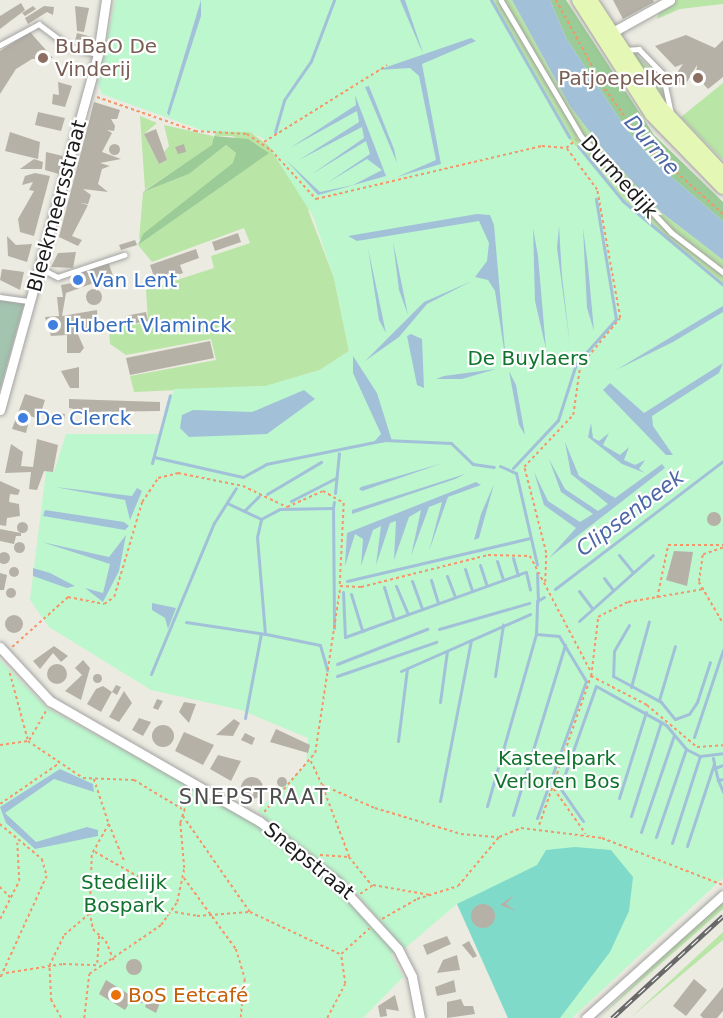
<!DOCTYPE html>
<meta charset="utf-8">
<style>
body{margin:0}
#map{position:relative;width:723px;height:1018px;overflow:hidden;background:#ecebe1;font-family:"DejaVu Sans",sans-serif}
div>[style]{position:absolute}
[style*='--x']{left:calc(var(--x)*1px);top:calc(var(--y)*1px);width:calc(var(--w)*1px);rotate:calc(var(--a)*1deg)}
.grass>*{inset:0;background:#b9e6a7}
.forest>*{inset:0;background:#9bcb96}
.cemetery>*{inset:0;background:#a3c4af}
.park>*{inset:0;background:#bdf7ce}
.pitch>*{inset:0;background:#80daca}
.water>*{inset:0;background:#a2c1d9}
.stream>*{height:3px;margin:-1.5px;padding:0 1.5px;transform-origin:1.5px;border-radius:1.5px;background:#a2c1d9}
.building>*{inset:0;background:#b6b1a6}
.round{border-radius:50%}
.path>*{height:1.5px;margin-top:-0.75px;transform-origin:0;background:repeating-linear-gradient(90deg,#f4966a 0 3px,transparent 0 6px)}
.roads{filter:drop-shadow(0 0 2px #a2a2a2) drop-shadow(0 0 2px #a2a2a2)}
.service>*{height:4.5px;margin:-2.25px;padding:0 2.25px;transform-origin:2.25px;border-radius:2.25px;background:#fff}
.minor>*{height:9px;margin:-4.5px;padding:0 4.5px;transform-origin:4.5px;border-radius:4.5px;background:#fff}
.secondary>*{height:14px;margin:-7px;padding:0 7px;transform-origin:7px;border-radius:7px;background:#e5f7b4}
.rail>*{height:5px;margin-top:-2.5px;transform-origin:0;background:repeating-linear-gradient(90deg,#fff 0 9px,#696969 0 18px);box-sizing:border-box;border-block:2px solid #696969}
.dots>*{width:16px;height:16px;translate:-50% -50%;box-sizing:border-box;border:3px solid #fff;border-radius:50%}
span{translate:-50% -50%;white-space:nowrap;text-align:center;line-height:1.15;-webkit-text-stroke:4.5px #fff;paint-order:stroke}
.education-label{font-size:20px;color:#785e54}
.left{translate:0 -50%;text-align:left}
.right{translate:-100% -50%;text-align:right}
.street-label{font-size:20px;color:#1b1b1b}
.shop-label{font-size:20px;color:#366cbe}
.park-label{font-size:20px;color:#0f732d}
.food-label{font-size:20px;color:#c56008}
.water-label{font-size:21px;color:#4c66a6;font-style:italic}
.neighbourhood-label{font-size:21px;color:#4e4e4e;letter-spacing:1.5px}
</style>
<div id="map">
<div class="grass">
<i style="clip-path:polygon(491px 0,512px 0,570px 106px,661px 212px,723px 260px,723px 285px,623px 201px,578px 146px,308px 210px,334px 278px,349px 351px,320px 370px,266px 386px,134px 392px,130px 376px,216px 360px,211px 339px,126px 355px,110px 344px,109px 329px,148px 322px,146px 290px,214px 268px,211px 256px,250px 243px,244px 228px,152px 262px,138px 245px,268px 153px,232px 136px,214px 136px,217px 131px,250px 132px,272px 148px,567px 136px)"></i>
<i style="clip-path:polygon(675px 0,723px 0,723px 4px,680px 9px,657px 19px,660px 9px)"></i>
<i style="clip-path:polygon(632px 51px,662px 78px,669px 103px,649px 77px)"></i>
<i style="clip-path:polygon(723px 83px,723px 160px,681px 117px)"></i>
<i style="clip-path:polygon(140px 116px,157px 123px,144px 134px,159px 164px,167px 160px,164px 152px,169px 146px,164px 125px,213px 136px,213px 145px,145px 190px)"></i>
<i style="clip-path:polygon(226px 145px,236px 153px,234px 163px,139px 240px,143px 192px,189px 174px)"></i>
<i style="clip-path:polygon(723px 899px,723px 909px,599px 1018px,692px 928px)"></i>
<i style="clip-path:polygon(723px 932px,723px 940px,630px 1018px)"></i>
</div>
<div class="forest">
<i style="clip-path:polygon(550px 0,566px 0,654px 135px,723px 202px,723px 221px,655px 163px,627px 130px,566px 38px)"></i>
<i style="clip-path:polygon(214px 136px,248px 139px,269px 153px,138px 245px,143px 234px,233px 163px,236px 153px,226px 145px,189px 174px,143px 192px,212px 145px)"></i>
</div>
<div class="cemetery">
<i style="clip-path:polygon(0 300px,24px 304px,0 390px)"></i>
</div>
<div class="park">
<i style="clip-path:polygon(115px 0,491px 0,567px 136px,623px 201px,723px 285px,723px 878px,572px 1018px,508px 1018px,457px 904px,404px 949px,355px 892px,257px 811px,306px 765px,308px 738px,241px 710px,151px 690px,49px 627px,30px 600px,46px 471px,54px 472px,66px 434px,159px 434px,174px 389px,266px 386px,320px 370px,349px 351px,334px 278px,313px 216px,264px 139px,250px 132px,204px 131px,102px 94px,98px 84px)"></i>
<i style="clip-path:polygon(0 660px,47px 708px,251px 820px,328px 879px,395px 952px,391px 954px,403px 977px,363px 1018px,0 1018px)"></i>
</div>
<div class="pitch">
<i style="clip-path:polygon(575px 847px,611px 850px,633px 877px,629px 911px,610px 952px,560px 1018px,508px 1018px,457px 904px,537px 865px,546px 850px)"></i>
</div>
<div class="water">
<i style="clip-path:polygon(201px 0,201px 16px,169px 116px,167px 113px)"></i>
<i style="clip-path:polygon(400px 0,405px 0,423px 53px,420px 47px)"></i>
<i style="clip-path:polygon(512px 0,550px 0,566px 38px,627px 130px,655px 163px,723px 221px,723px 260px,661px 212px,607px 154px,570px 106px)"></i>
<i style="clip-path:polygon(471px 38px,476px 41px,422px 64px,441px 164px,397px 177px,436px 160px,419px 76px,410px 68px,378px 70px)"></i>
<i style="clip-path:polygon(369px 86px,394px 149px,397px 163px,365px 87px)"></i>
<i style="clip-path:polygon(355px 95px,386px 176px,318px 195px,286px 160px,320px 192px,353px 185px,382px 170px,367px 159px,327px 183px,370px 154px,366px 141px,312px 174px,364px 138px,362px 127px,299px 160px,359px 122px,357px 111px,290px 148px,356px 105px)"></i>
<i style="clip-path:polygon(477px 214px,490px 215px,494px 225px,506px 362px,495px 291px,488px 280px,475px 277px,487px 261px,489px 243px,479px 221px,357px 241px,348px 236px)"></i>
<i style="clip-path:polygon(559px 226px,562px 276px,570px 345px,557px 248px)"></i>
<i style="clip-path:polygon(533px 228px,538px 256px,546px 349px,535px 301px)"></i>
<i style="clip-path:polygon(583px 228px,588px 266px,594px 331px,587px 308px)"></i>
<i style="clip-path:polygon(393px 242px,396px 256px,408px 315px,399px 290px)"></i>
<i style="clip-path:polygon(368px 248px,386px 333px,379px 320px)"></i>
<i style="clip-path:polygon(472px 281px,427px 304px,399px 337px,365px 361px,424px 302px)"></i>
<i style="clip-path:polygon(723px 306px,723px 312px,673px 342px,616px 370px)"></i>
<i style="clip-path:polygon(411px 334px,422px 339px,424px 388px,417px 385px,407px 336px)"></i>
<i style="clip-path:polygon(353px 356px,377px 393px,392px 441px,372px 444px,381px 434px,353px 373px)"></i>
<i style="clip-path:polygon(723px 363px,719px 373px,652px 416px,653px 426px,673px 455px,666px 455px,603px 390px,610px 383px,644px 413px)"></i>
<i style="clip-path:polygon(496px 369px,462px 379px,436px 379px,444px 376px)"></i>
<i style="clip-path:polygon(509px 371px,516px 385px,525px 435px,519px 425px)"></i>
<i style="clip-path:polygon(304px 390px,315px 399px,267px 434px,189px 437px,180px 428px,182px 415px,193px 410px,252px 412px)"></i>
<i style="clip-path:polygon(591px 423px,593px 438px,599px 441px,609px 433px,603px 445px,620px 455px,629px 447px,624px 460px,635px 465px,645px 460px,639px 469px,645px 473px,622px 464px,588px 437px)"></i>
<i style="clip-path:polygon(565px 442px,579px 476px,615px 498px,662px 464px,665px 468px,549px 558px,576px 528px,544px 505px,534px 472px,548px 501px,580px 522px,593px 514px,561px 492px,549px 459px,565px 489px,598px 511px,608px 504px,571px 474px)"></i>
<i style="clip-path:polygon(443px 463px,362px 491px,359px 489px,361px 487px)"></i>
<i style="clip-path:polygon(465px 474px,455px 479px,352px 514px,352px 510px)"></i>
<i style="clip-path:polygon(476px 482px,481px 485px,448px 497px,429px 551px,442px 502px,429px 507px,411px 556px,421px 510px,409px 517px,394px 560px,396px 521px,390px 523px,376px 565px,381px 526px,373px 530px,361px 566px,363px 539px,355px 534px,345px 566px,347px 533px)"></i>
<i style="clip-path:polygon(494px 484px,479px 538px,474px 540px,481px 514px)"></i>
<i style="clip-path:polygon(55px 487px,132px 496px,137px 488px,142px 491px,130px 520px,125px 500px)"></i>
<i style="clip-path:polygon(45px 510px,124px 522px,129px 526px,125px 530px,43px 516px)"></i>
<i style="clip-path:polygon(126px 535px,119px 571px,103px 602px,85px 588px,103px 593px,110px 564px,42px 542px,109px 557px)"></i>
<i style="clip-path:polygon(33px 568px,50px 573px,75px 586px,67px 588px,33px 576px)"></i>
<i style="clip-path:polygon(152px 603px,176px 608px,168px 629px,165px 618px,152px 610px)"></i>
<i style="clip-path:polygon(60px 769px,93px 784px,94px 792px,54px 779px,5px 813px,36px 842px,87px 827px,98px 830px,98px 836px,35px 849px,6px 823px,0 807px)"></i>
</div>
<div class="stream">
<i style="--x:491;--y:0;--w:158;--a:60.3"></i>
<i style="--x:275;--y:132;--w:33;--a:-74"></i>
<i style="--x:284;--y:100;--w:47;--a:-55.3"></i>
<i style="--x:311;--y:61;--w:65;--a:-69.3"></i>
<i style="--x:578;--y:146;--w:71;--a:50.7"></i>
<i style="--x:623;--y:201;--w:131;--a:40"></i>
<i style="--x:154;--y:457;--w:91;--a:12.7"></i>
<i style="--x:243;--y:477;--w:26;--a:-29"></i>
<i style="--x:266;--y:464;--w:121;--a:-11.4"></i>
<i style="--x:385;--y:440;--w:66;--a:2.6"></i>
<i style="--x:451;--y:443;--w:30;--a:44"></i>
<i style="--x:473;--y:464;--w:21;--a:8"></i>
<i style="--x:152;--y:463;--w:70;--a:-75.2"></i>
<i style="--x:500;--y:466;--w:17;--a:24"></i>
<i style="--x:516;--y:473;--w:94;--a:77.1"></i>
<i style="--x:513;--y:468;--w:66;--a:-46.8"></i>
<i style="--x:558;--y:420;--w:59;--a:-72.2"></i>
<i style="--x:576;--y:364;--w:60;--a:-48.4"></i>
<i style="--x:616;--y:319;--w:122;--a:-99.5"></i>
<i style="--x:335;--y:493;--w:40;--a:-84.3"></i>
<i style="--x:267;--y:494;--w:63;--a:-30.7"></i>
<i style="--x:291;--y:501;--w:51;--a:-27.1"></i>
<i style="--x:227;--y:503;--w:38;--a:25"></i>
<i style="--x:333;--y:508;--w:120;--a:89.5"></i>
<i style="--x:244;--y:511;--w:21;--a:-45"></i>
<i style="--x:619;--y:555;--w:22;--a:51"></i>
<i style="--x:513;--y:558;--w:18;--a:74"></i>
<i style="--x:497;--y:561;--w:20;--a:72"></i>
<i style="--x:480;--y:565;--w:22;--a:72"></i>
<i style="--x:465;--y:569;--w:23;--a:72"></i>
<i style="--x:537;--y:573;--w:28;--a:88"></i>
<i style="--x:447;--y:576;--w:22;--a:69"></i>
<i style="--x:604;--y:578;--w:15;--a:53"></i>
<i style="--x:431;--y:580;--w:24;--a:73"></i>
<i style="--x:347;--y:581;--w:188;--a:-13.2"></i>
<i style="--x:412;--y:581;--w:30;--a:70"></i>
<i style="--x:396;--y:586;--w:30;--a:67"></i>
<i style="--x:384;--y:587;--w:34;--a:73"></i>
<i style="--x:555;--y:589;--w:211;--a:-37.3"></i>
<i style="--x:579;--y:591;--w:21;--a:53"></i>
<i style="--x:343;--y:592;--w:45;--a:87.5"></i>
<i style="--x:345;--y:637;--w:192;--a:-19.8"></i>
<i style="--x:526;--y:572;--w:18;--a:77"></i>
<i style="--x:351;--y:594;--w:39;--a:73"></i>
<i style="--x:579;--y:621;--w:99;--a:-41.7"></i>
<i style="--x:186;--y:622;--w:80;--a:8.6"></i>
<i style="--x:265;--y:634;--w:97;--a:-94.7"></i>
<i style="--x:257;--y:537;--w:18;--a:-77"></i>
<i style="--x:261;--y:519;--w:21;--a:-28"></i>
<i style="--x:280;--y:509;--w:53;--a:-1.1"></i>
<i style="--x:333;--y:508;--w:6;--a:-81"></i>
<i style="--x:629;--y:625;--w:30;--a:120"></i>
<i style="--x:614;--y:651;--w:25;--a:92"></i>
<i style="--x:613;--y:676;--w:55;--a:28.4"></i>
<i style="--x:661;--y:702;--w:22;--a:51"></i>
<i style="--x:675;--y:719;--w:15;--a:-20"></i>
<i style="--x:689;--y:714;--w:14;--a:-56"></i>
<i style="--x:697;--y:702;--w:42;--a:-72"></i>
<i style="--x:439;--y:629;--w:94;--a:-16.1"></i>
<i style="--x:266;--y:634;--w:55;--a:11.5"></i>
<i style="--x:320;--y:645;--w:26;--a:74"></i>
<i style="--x:337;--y:664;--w:97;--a:-21.3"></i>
<i style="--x:401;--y:671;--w:141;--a:-23.8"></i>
<i style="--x:151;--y:674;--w:164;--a:-67.4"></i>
<i style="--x:214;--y:523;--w:41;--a:-57.8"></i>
<i style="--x:337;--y:676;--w:105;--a:-19"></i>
<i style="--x:495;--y:676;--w:52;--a:-81.1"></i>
<i style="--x:631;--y:687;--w:68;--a:-74.7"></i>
<i style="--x:659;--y:700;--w:56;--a:-73.5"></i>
<i style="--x:440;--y:702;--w:51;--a:-82.2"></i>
<i style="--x:245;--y:718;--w:86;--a:-79.3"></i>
<i style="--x:694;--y:737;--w:92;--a:-71.6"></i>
<i style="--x:398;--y:741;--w:73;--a:-82.9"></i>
<i style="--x:713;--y:758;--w:10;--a:79"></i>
<i style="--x:715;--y:768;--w:9;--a:-21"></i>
<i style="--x:715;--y:768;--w:12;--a:76"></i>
<i style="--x:718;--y:780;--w:5;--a:-11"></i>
<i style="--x:718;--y:780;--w:13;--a:67"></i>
<i style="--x:619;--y:798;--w:90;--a:-72.6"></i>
<i style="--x:440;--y:801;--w:164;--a:-79.1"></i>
<i style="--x:487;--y:806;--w:179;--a:-74.1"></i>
<i style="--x:513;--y:815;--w:178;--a:-73"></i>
<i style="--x:631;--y:816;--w:99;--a:-72.3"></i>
<i style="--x:537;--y:818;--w:145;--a:-70.3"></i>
<i style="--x:586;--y:681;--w:52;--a:-121"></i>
<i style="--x:559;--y:636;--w:23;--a:-175"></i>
<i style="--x:536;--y:634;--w:33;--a:-88"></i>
<i style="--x:537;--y:601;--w:8;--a:-30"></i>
<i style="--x:583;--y:821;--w:40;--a:-124.9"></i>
<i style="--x:560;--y:788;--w:108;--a:-70.6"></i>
<i style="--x:596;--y:686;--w:80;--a:29.1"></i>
<i style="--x:666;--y:725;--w:31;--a:50"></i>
<i style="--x:686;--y:749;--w:16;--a:27"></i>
<i style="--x:700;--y:756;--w:23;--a:-7"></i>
<i style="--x:641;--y:832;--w:102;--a:-71.2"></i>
<i style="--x:656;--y:837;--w:93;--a:-71.2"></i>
<i style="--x:672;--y:843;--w:91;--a:-72.2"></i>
<i style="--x:687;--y:846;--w:86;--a:-71.8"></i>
</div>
<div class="building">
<i style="clip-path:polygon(613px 0,653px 0,654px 2px,623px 19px)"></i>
<i style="clip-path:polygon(21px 3px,25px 10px,0 29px,0 16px)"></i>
<i style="clip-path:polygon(33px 6px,36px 9px,25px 16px,22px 13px)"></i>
<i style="clip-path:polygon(44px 6px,54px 7px,53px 15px,47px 12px,28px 24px,25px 18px)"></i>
<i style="clip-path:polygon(75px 6px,89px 8px,84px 32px,77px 31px)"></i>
<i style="clip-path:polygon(30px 32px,53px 58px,32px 59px,16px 69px,0 94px,0 51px)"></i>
<i style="clip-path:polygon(77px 33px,92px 37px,90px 45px,75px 41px)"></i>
<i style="clip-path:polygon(686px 35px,715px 48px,723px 40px,723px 77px,708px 89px,696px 76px,697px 65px,684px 87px,674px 77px,683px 64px,675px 67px,655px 46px)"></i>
<i style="clip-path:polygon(58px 82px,72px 86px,65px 107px,52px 104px,53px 94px,59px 95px)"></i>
<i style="clip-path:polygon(94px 102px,120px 110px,117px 119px,111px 119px,115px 126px,114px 131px,107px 130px,112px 133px,102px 152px,121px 159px,100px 163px,110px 166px,102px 169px,98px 184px,108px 192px,83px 189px,91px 195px,88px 204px,80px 203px,88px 205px,72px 236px,82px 240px,78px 246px,59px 237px)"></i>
<i style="clip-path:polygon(38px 112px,65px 118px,61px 131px,35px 125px)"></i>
<i style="clip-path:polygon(156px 129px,167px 160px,159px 164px,144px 134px)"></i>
<i style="clip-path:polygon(10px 132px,40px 142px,38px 159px,5px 151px)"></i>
<i class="round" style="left:108.5px;top:143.5px;width:11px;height:11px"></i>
<i style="clip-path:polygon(184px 144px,186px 152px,178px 154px,175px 147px)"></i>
<i style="clip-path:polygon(46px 152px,63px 156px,59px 174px,45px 170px)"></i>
<i style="clip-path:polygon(34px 159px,43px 162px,42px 169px,20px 169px)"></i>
<i style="clip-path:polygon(35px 173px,50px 176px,34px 236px,20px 232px,18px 219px,34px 191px,29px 190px,33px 182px,22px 185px,25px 176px)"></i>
<i style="clip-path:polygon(238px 233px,241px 242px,215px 251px,212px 242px)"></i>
<i style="clip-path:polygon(7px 236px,16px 245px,32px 244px,27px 262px,8px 256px)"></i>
<i style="clip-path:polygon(135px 240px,137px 245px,121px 250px,119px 245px)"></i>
<i style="clip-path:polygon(196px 249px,199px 258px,180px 265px,183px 273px,156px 282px,150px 265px)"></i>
<i style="clip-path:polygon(76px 252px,73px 268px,51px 267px,58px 253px)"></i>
<i style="clip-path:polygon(108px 261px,113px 276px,66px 293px,62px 316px,97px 310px,98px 328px,76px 330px,84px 348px,80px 353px,67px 353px,67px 335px,51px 336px,45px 317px,59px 316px,57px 297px,63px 297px,61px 285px,72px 283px,69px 275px)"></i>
<i style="clip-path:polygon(2px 269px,24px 272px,20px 290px,0 280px)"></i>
<i class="round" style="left:86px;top:289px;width:16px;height:16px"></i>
<i style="clip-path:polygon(146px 312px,148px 321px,127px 325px,125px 316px)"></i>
<i style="clip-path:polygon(210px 341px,214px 358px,130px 375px,126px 358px)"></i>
<i style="clip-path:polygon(79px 367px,79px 388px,70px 388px,61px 371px)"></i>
<i style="clip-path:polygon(25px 394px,45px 400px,39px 419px,30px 416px,26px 433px,12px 429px)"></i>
<i style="clip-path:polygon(69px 399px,160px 402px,160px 411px,89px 412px,69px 408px)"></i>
<i style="clip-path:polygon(58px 413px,65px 414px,63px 425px,56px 423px)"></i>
<i style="clip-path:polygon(37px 439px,58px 445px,53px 472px,44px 471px,37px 490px,29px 489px,31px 472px,5px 473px,11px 444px,23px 452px,21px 466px,33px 467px)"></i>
<i style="clip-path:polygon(0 481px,20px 490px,18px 495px,10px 494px,9px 502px,19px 504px,20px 516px,7px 518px,6px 526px,0 525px)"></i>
<i class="round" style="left:707px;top:512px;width:14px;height:14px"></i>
<i class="round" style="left:16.5px;top:521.5px;width:11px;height:11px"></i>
<i style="clip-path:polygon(0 529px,21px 533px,21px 536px,16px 536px,14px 544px,0 541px)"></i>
<i class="round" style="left:13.5px;top:541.5px;width:11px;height:11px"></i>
<i style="clip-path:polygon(674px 551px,693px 552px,687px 586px,666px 580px)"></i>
<i class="round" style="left:-2px;top:552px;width:12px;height:12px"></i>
<i class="round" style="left:9px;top:567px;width:10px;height:10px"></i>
<i style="clip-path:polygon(0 573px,7px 575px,4px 590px,0 590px)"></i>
<i class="round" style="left:6px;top:588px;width:10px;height:10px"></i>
<i class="round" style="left:5px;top:615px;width:18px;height:18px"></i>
<i style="clip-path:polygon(54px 646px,68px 656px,61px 662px,53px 653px,40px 669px,33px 661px)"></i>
<i style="clip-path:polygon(83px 660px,90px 668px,81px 700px,65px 691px,82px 675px,75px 668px)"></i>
<i class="round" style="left:47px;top:664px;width:20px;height:20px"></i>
<i class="round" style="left:92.5px;top:673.5px;width:9px;height:9px"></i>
<i style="clip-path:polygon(116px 685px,121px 687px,117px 695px,112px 692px,101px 712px,87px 704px,96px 689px,103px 686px,112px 692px)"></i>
<i style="clip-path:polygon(124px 691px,132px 703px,119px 722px,109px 717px)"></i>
<i style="clip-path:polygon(157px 699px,163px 701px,158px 710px,153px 708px)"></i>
<i style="clip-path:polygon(184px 702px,196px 704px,189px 723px,179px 712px)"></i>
<i style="clip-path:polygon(139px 718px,151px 722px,143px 736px,132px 730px)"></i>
<i style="clip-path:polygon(234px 719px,240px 723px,233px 736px,216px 735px)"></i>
<i class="round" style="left:152px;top:725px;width:22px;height:22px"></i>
<i style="clip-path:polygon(276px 729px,310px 745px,308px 753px,270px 742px)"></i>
<i style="clip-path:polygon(184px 732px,214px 745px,203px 765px,175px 751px)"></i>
<i style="clip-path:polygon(245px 733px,255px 738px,252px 745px,241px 740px)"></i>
<i style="clip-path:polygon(218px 755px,241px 761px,231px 781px,210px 769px)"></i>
<i class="round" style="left:277px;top:777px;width:10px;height:10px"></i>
<i class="round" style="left:241px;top:777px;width:22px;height:22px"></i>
<i style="clip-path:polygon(514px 895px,506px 904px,516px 911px,500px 905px)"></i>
<i class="round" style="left:471px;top:904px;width:24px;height:24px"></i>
<i style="clip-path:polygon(447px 936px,451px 944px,427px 955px,423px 945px)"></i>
<i style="clip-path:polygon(469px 941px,477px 956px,473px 958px,462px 945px)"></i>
<i style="clip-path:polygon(457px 955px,460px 970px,437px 973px,443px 960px)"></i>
<i class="round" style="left:126px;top:959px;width:16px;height:16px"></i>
<i style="clip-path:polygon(694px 979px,707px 990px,686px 1016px,673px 1006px)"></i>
<i style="clip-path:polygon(106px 980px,133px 997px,125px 1010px,99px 994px)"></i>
<i style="clip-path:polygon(454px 980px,456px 992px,437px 996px,435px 987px)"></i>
<i style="clip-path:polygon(723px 987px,723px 1011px,717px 1018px,703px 1018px,700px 1015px)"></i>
<i class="round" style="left:135px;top:991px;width:12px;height:12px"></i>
<i style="clip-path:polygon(395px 995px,399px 1011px,386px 1009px,387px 1016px,380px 1017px,378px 1006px)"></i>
<i style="clip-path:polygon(152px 996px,160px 1003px,156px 1013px,145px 1007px,147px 1002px,154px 1004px)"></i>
<i style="clip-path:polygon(461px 999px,464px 1006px,473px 1006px,475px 1014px,447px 1018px,447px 1002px)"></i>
</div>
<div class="path">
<i style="--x:556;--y:0;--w:102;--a:61.2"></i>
<i style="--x:605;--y:89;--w:68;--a:54"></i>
<i style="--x:645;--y:144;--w:105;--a:41.9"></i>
<i style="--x:97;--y:97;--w:104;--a:19.1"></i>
<i style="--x:195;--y:131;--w:52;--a:3.3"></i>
<i style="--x:247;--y:134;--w:29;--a:34"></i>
<i style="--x:271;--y:150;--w:67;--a:47.4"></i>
<i style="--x:316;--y:199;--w:232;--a:-13.2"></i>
<i style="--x:542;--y:146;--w:24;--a:5"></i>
<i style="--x:264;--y:142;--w:145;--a:-32"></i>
<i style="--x:723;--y:548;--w:21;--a:161"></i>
<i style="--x:703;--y:555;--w:27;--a:98"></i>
<i style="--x:699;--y:582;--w:48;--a:59.7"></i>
<i style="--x:545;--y:582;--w:29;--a:-88"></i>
<i style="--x:546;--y:553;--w:89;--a:-104.3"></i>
<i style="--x:524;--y:467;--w:71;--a:-46.7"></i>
<i style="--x:573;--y:415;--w:49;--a:-81.9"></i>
<i style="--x:580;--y:366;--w:62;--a:-50.2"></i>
<i style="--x:620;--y:318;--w:130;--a:-100.2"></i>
<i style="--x:597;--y:190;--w:52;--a:-126.4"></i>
<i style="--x:566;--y:148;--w:13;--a:-39"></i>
<i style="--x:657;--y:598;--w:54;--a:-78.3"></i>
<i style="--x:668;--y:545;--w:55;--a:0"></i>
<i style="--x:12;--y:647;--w:75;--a:-41.8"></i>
<i style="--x:68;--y:597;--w:37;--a:11"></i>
<i style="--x:104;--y:604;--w:12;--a:-35"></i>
<i style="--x:114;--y:597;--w:99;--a:-73.6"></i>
<i style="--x:142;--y:502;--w:29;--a:-56"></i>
<i style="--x:158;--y:478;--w:21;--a:-14"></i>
<i style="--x:178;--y:473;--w:66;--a:11.3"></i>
<i style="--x:243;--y:486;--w:49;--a:25.5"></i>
<i style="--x:287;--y:507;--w:39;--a:-24"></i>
<i style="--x:323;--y:491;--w:24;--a:30"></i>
<i style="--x:344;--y:503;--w:83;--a:92.8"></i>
<i style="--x:340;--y:586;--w:21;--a:3"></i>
<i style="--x:361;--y:587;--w:131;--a:-14.1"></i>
<i style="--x:488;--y:555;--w:42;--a:1.4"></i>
<i style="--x:530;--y:556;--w:129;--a:62.2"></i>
<i style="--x:10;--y:673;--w:69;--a:75"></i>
<i style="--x:591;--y:676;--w:63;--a:27.4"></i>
<i style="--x:647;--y:705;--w:65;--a:40"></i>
<i style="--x:697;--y:747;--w:26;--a:-4"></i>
<i style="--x:29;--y:740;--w:34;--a:-60"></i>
<i style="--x:0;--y:745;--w:28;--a:-8"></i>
<i style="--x:28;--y:741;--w:66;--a:33.9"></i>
<i style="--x:83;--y:778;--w:51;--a:2.2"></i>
<i style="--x:134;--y:780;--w:56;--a:31.1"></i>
<i style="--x:311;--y:761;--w:26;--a:65"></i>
<i style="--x:322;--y:785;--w:58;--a:23.5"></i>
<i style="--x:375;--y:808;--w:90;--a:16.8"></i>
<i style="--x:461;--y:834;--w:37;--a:5"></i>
<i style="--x:94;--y:779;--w:47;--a:71.6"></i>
<i style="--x:109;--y:824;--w:35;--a:119"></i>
<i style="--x:92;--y:855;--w:57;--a:92"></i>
<i style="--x:90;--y:912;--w:17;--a:80"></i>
<i style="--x:93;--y:929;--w:18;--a:43"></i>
<i style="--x:106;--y:941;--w:22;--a:68"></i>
<i style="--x:554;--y:789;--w:55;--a:54.6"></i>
<i style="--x:0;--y:804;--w:70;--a:-34.6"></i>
<i style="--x:264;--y:812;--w:78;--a:-49.2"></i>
<i style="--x:315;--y:753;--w:168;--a:-81.4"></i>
<i style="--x:183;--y:816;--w:117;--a:55.1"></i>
<i style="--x:250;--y:912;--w:99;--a:25"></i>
<i style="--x:0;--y:824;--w:55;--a:39.8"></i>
<i style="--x:42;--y:859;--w:18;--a:74"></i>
<i style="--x:47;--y:876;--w:113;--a:114.5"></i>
<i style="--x:109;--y:824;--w:42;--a:67.7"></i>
<i style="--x:539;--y:825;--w:158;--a:-70.8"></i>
<i style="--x:591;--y:676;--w:59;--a:-83.2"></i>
<i style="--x:598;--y:617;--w:34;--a:-27"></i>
<i style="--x:628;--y:602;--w:77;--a:-9.7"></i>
<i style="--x:95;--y:852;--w:51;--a:29.6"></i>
<i style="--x:139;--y:877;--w:49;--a:53.4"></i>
<i style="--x:320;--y:855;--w:29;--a:4"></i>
<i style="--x:349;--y:857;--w:76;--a:-110.8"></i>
<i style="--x:349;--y:857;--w:36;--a:51"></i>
<i style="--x:184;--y:878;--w:88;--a:53.8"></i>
<i style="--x:236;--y:949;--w:31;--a:73"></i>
<i style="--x:245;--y:979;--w:39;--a:96"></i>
<i style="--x:0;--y:887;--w:17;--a:45"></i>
<i style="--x:360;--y:894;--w:16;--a:-35"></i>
<i style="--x:373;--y:885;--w:58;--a:10"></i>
<i style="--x:175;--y:912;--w:22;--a:10"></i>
<i style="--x:197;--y:916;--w:52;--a:-4.4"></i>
<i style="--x:0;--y:919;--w:42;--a:-63.4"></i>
<i style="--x:19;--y:881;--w:38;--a:-93"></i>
<i style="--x:382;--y:919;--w:40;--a:-29.7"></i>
<i style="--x:417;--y:899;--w:43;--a:-17.6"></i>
<i style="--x:458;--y:886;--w:64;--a:-50.1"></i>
<i style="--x:499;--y:837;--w:24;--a:-22"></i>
<i style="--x:521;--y:828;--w:82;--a:7"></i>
<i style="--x:602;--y:838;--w:130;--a:21.2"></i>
<i style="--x:97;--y:963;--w:27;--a:-86"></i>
<i style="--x:6;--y:973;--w:58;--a:-9"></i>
<i style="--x:63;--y:964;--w:35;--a:2"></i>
<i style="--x:61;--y:1018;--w:20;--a:-120"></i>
<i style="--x:51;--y:1001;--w:35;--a:-93"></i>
<i style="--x:49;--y:966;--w:34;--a:-64"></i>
<i style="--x:64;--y:935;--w:34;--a:-40"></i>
<i style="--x:84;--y:1018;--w:44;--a:-83.5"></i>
<i style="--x:89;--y:974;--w:87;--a:-34.2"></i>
<i style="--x:161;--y:925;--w:28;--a:-55"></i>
<i style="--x:177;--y:902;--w:35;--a:-78"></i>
<i style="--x:184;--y:868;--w:45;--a:-95.1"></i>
<i style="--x:180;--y:823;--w:32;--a:-72"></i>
<i style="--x:327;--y:1018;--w:38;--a:-62"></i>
<i style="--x:345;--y:984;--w:30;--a:-98"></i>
<i style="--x:341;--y:954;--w:38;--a:-42"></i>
</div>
<div class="roads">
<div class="service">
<i style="--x:501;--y:0;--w:158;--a:59.5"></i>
<i style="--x:581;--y:136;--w:132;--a:46.8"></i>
<i style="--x:671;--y:232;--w:66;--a:37.6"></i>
<i style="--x:0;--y:45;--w:44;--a:-28.3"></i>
<i style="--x:39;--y:24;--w:38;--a:37"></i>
<i style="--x:69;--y:47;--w:30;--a:14"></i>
<i style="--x:625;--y:50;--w:14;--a:-4"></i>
<i style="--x:639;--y:49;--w:35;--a:46"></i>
<i style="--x:663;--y:74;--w:40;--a:78"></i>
<i style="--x:40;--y:268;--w:20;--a:27"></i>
<i style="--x:58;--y:277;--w:70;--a:-18.4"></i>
<i style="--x:0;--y:297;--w:30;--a:8"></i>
</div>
<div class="minor">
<i style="--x:609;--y:34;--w:70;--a:-29.1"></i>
<i style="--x:0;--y:410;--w:369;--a:-74.6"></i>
<i style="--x:98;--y:54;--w:55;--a:-81.6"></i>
<i style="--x:0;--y:647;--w:74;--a:47.2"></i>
<i style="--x:50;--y:701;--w:241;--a:29.9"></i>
<i style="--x:259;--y:821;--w:98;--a:37.9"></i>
<i style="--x:336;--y:881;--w:92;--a:47.6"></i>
<i style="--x:398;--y:949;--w:31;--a:63"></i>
<i style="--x:412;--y:977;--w:42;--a:79"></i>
<i style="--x:586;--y:1018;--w:184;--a:-41.9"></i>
</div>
<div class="secondary">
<i style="--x:579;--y:0;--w:135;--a:57.4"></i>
<i style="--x:652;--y:114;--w:102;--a:45.8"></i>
<i style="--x:590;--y:0;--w:128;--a:56.8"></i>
<i style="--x:660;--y:107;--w:92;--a:46.8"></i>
</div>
</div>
<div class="rail">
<i style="--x:612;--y:1018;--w:151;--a:-42.6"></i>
</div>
<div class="dots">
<i style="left:43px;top:58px;background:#8d6e63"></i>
<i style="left:698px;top:78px;background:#8d6e63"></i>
<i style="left:78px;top:280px;background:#3f7fe0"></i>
<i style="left:53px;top:325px;background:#3f7fe0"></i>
<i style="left:23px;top:418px;background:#3f7fe0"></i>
<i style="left:116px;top:995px;background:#e8710a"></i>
</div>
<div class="education-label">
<span class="left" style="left:55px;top:58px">BuBaO De<br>Vinderij</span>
<span class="right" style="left:686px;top:78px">Patjoepelken</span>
</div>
<div class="street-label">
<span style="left:619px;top:177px;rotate:48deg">Durmedijk</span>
<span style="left:57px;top:206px;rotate:-75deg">Bleekmeersstraat</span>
<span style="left:309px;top:861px;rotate:39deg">Snepstraat</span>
</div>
<div class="shop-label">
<span class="left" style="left:90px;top:280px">Van Lent</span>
<span class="left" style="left:65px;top:325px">Hubert Vlaminck</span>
<span class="left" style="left:35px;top:418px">De Clerck</span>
</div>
<div class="park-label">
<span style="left:528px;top:358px">De Buylaers</span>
<span style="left:557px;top:770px">Kasteelpark<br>Verloren Bos</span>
<span style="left:124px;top:894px">Stedelijk<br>Bospark</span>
</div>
<div class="food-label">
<span class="left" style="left:128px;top:995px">BoS Eetcafé</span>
</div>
<div class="water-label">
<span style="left:652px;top:145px;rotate:49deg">Durme</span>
<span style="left:630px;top:513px;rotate:-37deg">Clipsenbeek</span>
</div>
<div class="neighbourhood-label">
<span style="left:254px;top:797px">SNEPSTRAAT</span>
</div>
</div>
